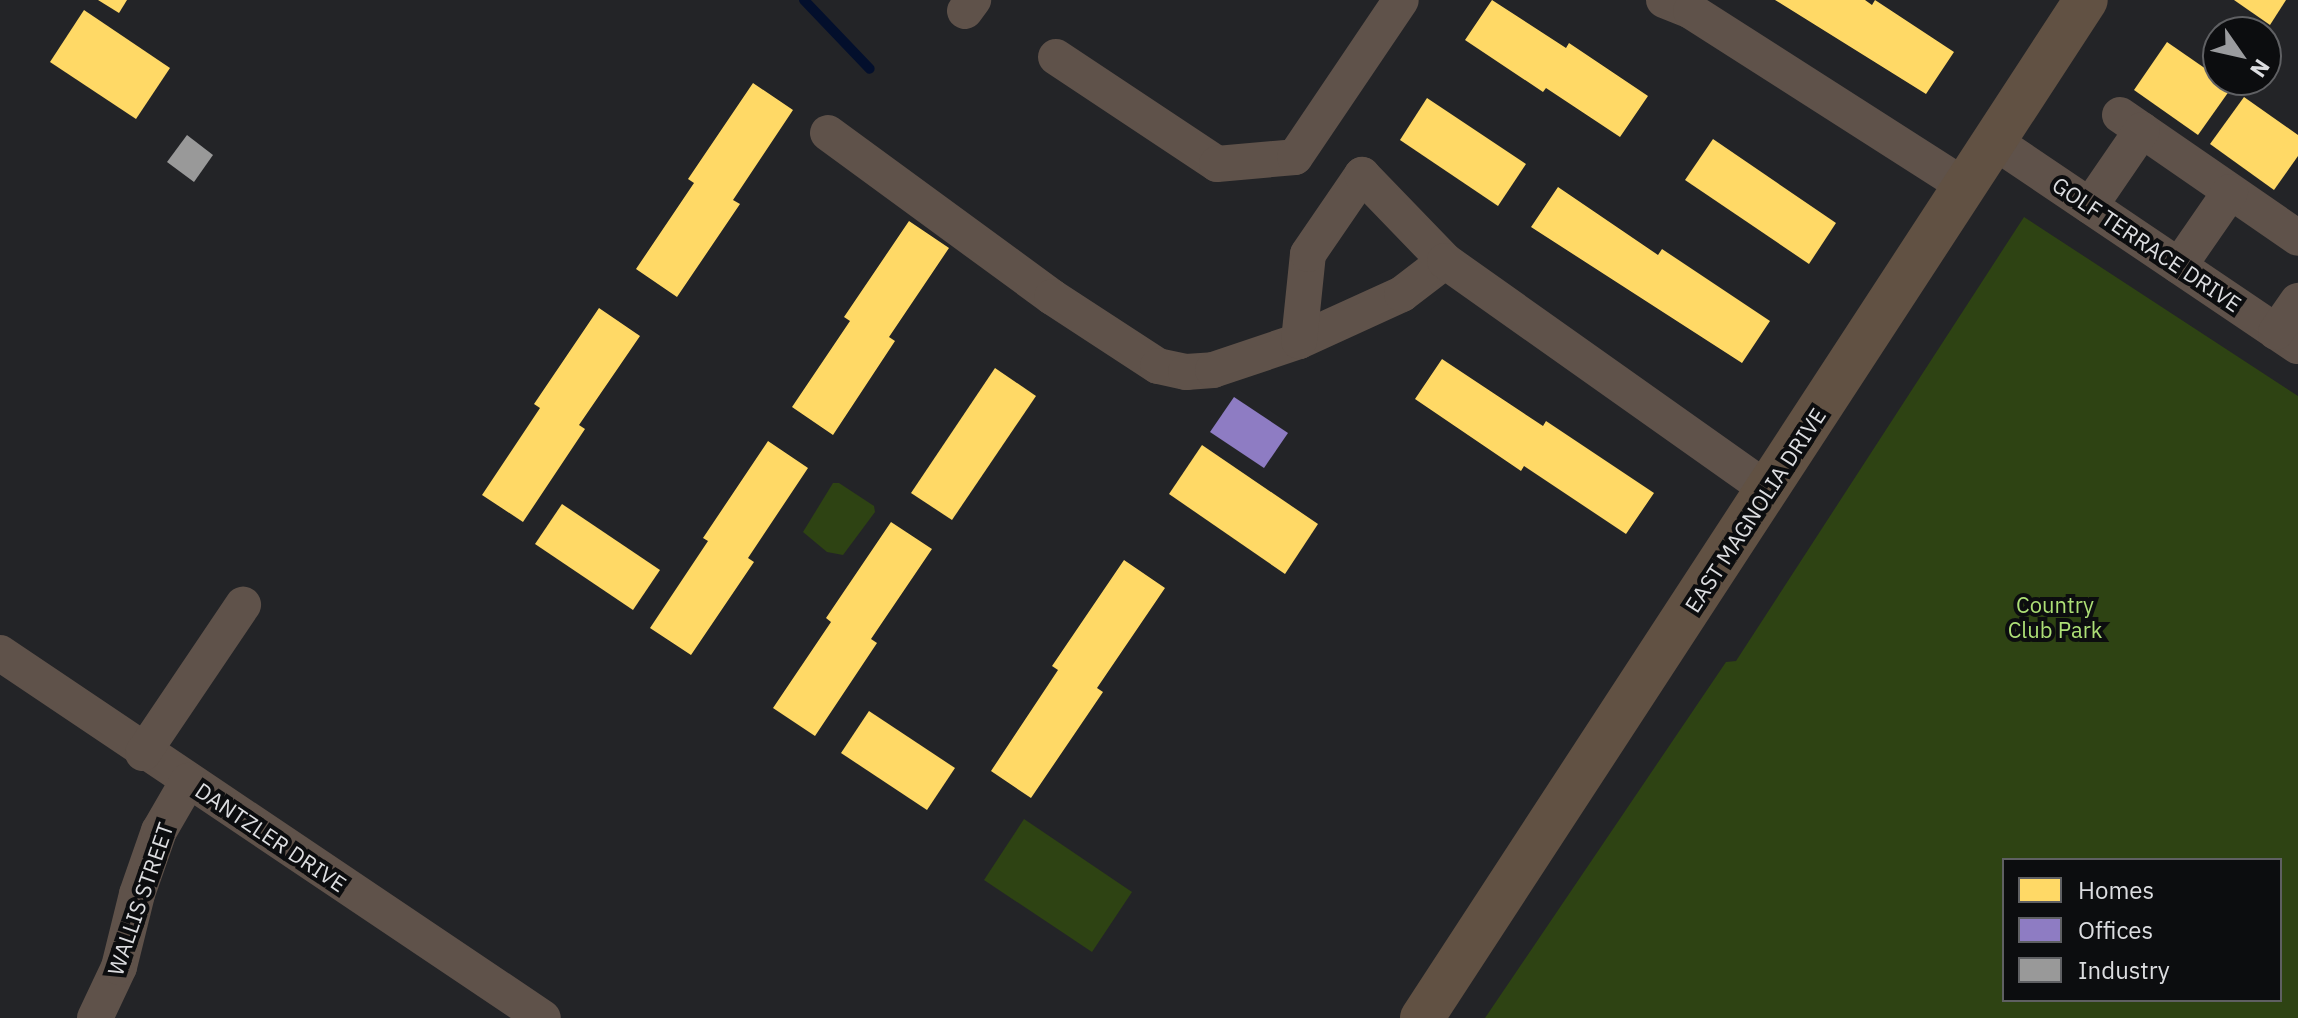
<!DOCTYPE html>
<style>
body{margin:0}
#map{position:relative;width:2298px;height:1018px;overflow:hidden;background:#232427;font-family:"IBM Plex Sans",sans-serif}
div>[style]{position:absolute}
[style*='--x']{left:calc(var(--x)*1px);top:calc(var(--y)*1px);width:calc(var(--w)*1px);rotate:calc(var(--a)*1deg)}
.green>*{inset:0;background:#2e4313}
.homes>*{inset:0;background:#ffd966}
.offices>*{inset:0;background:#8e7cc3}
.industry>*{inset:0;background:#999}
.stream>*{height:10px;margin:-5px;padding:0 5px;transform-origin:5px;border-radius:5px;background:#030f2c}
.minor>*{height:36px;margin:-18px;padding:0 18px;transform-origin:18px;border-radius:18px;background:#5f524a}
.major>*{height:44px;margin:-22px;padding:0 22px;transform-origin:22px;border-radius:22px;background:#615143}
span{translate:-50% -50%;white-space:nowrap;text-align:center;line-height:1.15;-webkit-text-stroke:8px #0c0d0f;paint-order:stroke}
.street-label{font-size:22px;color:#dcdde0}
.park-label{font-size:22px;color:#addf76}
.legend{position:absolute;left:2002px;top:858px;width:280px;height:144px;box-sizing:border-box;background:#0c0d0f;border:2px solid #5f6063;margin:0;padding:10px 14px;list-style:none;font-size:24px;color:#dcdde0}
.legend li{display:flex;align-items:center;gap:16px;height:40px}
.legend b{width:40px;border:2px solid #5f6063}
.north{position:absolute;left:2202px;top:16px;width:80px;height:80px;box-sizing:border-box;background:#0c0d0f;border:2px solid #5f6063;border-radius:50%;rotate:124deg;font-size:22px;font-weight:700;line-height:32px;text-align:center;color:#dcdde0}
.north::after{content:'';display:block;margin:auto;width:28px;height:36px;background:#9b9c9f;clip-path:polygon(50% 0,100% 100%,50% 72%,0 100%)}
</style>
<div id="map">
<div class="green">
<i style="clip-path:polygon(evenodd,2024px 217px,2298px 396px,2298px 1018px,1485px 1018px,1726px 662px,1736px 661px,2024px 217px,2004px 860px,2280px 860px,2280px 1000px,2004px 1000px,2004px 860px)"></i>
<i style="clip-path:polygon(833px 483px,839px 483px,874px 506px,875px 512px,843px 555px,827px 552px,803px 532px)"></i>
<i style="clip-path:polygon(1024px 819px,1132px 892px,1092px 952px,984px 880px)"></i>
</div>
<div class="homes">
<i style="clip-path:polygon(98px 0,127px 0,119px 13px)"></i>
<i style="clip-path:polygon(1492px 0,1566px 48px,1569px 43px,1648px 96px,1620px 137px,1546px 88px,1543px 92px,1465px 40px)"></i>
<i style="clip-path:polygon(1775px 0,1865px 0,1872px 5px,1875px 0,1954px 52px,1926px 94px)"></i>
<i style="clip-path:polygon(2234px 0,2286px 0,2270px 25px)"></i>
<i style="clip-path:polygon(84px 10px,170px 68px,136px 119px,50px 62px)"></i>
<i style="clip-path:polygon(2167px 42px,2232px 87px,2198px 135px,2134px 90px)"></i>
<i style="clip-path:polygon(753px 83px,793px 110px,733px 200px,740px 204px,677px 297px,636px 269px,694px 183px,688px 179px)"></i>
<i style="clip-path:polygon(2244px 97px,2298px 135px,2298px 156px,2274px 190px,2210px 144px)"></i>
<i style="clip-path:polygon(1427px 98px,1526px 164px,1498px 206px,1400px 140px)"></i>
<i style="clip-path:polygon(1713px 139px,1836px 223px,1809px 264px,1685px 180px)"></i>
<i style="clip-path:polygon(1558px 187px,1658px 255px,1662px 249px,1770px 321px,1742px 363px,1531px 227px)"></i>
<i style="clip-path:polygon(909px 221px,949px 248px,889px 337px,895px 341px,833px 435px,792px 407px,850px 321px,844px 317px)"></i>
<i style="clip-path:polygon(599px 308px,640px 336px,579px 425px,585px 429px,523px 522px,482px 495px,540px 408px,534px 404px)"></i>
<i style="clip-path:polygon(1442px 359px,1543px 426px,1546px 421px,1654px 493px,1626px 534px,1524px 466px,1521px 471px,1415px 399px)"></i>
<i style="clip-path:polygon(995px 368px,1036px 396px,952px 520px,911px 493px)"></i>
<i style="clip-path:polygon(768px 441px,808px 468px,748px 558px,754px 562px,691px 655px,650px 628px,708px 541px,703px 538px)"></i>
<i style="clip-path:polygon(1202px 445px,1318px 524px,1285px 574px,1169px 494px)"></i>
<i style="clip-path:polygon(562px 504px,660px 570px,633px 610px,535px 544px)"></i>
<i style="clip-path:polygon(891px 522px,932px 549px,871px 639px,877px 643px,815px 736px,773px 708px,831px 622px,826px 618px)"></i>
<i style="clip-path:polygon(1124px 560px,1165px 588px,1097px 688px,1103px 692px,1031px 798px,991px 771px,1058px 670px,1052px 666px)"></i>
<i style="clip-path:polygon(869px 711px,955px 768px,927px 810px,841px 753px)"></i>
</div>
<div class="offices">
<i style="clip-path:polygon(1234px 397px,1288px 433px,1264px 468px,1210px 432px)"></i>
</div>
<div class="industry">
<i style="clip-path:polygon(187px 135px,213px 155px,194px 182px,167px 162px)"></i>
</div>
<div class="stream">
<i style="--x:804;--y:0;--w:95;--a:46.3"></i>
</div>
<div class="minor">
<i style="--x:1664;--y:0;--w:29;--a:22"></i>
<i style="--x:1691;--y:11;--w:326;--a:32.6"></i>
<i style="--x:965;--y:11;--w:14;--a:-54"></i>
<i style="--x:1056;--y:57;--w:193;--a:33.6"></i>
<i style="--x:1217;--y:164;--w:78;--a:-5.1"></i>
<i style="--x:1295;--y:157;--w:189;--a:-56"></i>
<i style="--x:2120;--y:115;--w:216;--a:34.6"></i>
<i style="--x:828;--y:133;--w:278;--a:36.2"></i>
<i style="--x:1052;--y:297;--w:126;--a:33.1"></i>
<i style="--x:1158;--y:366;--w:29;--a:12"></i>
<i style="--x:1186;--y:372;--w:27;--a:-4"></i>
<i style="--x:1213;--y:370;--w:91;--a:-18.6"></i>
<i style="--x:1299;--y:341;--w:113;--a:-24.5"></i>
<i style="--x:1402;--y:294;--w:54;--a:-37.5"></i>
<i style="--x:1995;--y:142;--w:365;--a:34"></i>
<i style="--x:2090;--y:206;--w:92;--a:-55.6"></i>
<i style="--x:2179;--y:266;--w:90;--a:-55.4"></i>
<i style="--x:2276;--y:332;--w:38;--a:-55"></i>
<i style="--x:1299;--y:341;--w:87;--a:-84.1"></i>
<i style="--x:1308;--y:254;--w:96;--a:-55.6"></i>
<i style="--x:1362;--y:175;--w:120;--a:46"></i>
<i style="--x:1445;--y:261;--w:396;--a:35.3"></i>
<i style="--x:0;--y:653;--w:654;--a:33.91"></i>
<i style="--x:143;--y:753;--w:179;--a:-56"></i>
<i style="--x:95;--y:1018;--w:56;--a:-64.8"></i>
<i style="--x:119;--y:967;--w:75;--a:-76.1"></i>
<i style="--x:137;--y:894;--w:67;--a:-70.8"></i>
<i style="--x:159;--y:831;--w:58;--a:-59.9"></i>
</div>
<div class="major">
<i style="--x:1422;--y:1018;--w:1215;--a:-56.89"></i>
</div>
<div class="street-label">
<span style="left:2147px;top:244px;rotate:34deg">GOLF TERRACE DRIVE</span>
<span style="left:1755px;top:510px;rotate:-57deg">EAST MAGNOLIA DRIVE</span>
<span style="left:271px;top:837px;rotate:34deg">DANTZLER DRIVE</span>
<span style="left:140px;top:899px;rotate:-71deg">WALLIS STREET</span>
</div>
<div class="park-label">
<span style="left:2055px;top:617px">Country<br>Club Park</span>
</div>
<ul class="legend">
<li><b style="height:22px;background:#ffd966"></b>Homes</li>
<li><b style="height:22px;background:#8e7cc3"></b>Offices</li>
<li><b style="height:22px;background:#999"></b>Industry</li>
</ul>
<div class="north">N</div>
</div>
